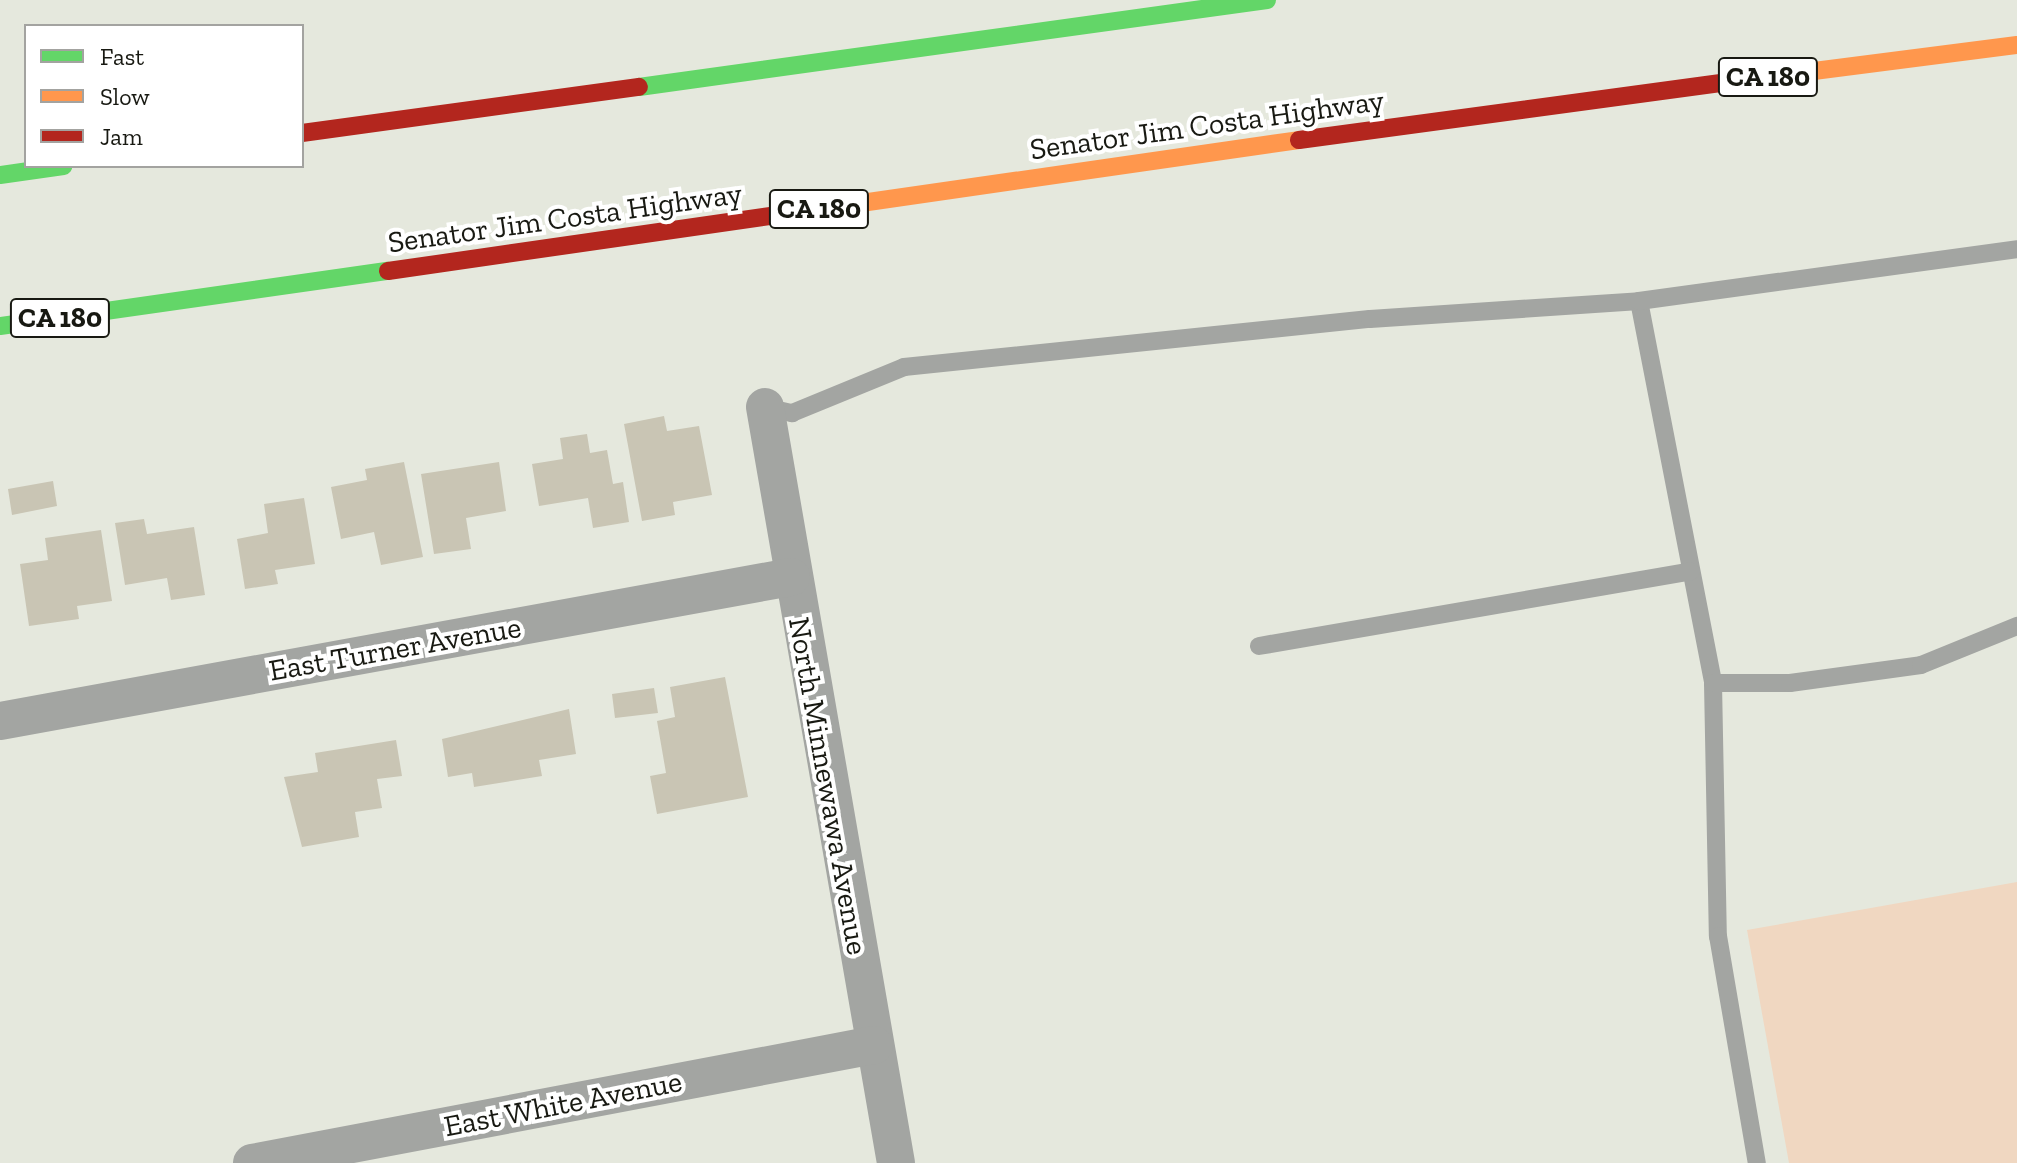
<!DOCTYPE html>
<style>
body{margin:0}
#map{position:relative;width:2017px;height:1163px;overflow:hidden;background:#e5e8dd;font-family:"Zilla Slab",serif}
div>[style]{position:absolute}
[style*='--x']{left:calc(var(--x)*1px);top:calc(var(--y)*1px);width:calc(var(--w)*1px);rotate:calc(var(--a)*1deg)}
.green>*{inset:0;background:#f0d7c1}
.building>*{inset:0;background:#c9c5b4}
.lane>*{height:18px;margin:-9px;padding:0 9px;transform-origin:9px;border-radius:9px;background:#a3a5a2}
.street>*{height:38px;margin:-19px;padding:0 19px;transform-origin:19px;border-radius:19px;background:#a3a5a2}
.fast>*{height:18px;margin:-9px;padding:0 9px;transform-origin:9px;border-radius:9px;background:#63d668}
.slow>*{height:18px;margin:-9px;padding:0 9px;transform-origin:9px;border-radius:9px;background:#ff974d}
.jam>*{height:18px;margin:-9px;padding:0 9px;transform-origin:9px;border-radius:9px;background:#b3261e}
span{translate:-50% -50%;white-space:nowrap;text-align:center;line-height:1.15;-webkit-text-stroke:8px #fff;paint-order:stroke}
.shield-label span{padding:2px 6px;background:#fff;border:2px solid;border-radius:6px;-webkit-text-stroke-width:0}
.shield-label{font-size:28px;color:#181912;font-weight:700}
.street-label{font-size:30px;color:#181912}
.legend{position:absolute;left:24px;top:24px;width:280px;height:144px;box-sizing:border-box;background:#fff;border:2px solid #a3a3a0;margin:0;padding:10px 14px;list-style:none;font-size:24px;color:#181912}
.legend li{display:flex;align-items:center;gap:16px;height:40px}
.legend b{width:40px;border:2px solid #a3a3a0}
</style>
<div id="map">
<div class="green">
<i style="clip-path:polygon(2017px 882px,2017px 1163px,1789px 1163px,1747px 930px)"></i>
</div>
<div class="building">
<i style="clip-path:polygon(664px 416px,667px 431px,699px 426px,712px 495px,673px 502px,675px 515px,642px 521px,624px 424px)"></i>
<i style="clip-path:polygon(587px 434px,590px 453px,607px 450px,613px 484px,623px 482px,629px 522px,593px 528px,588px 498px,539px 506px,532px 464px,563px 459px,560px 438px)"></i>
<i style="clip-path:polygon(404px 462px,423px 557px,381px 565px,374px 532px,341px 539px,331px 487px,367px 480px,365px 469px)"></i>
<i style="clip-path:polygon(499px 462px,506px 511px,466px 518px,471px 549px,434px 554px,421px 474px)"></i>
<i style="clip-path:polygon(53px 481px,57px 506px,12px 515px,8px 489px)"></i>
<i style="clip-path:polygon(304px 498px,315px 564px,275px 570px,278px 584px,245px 589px,237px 539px,268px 533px,264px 504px)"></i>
<i style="clip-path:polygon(144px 519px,147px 534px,194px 527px,205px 595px,171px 600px,167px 578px,125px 585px,115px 523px)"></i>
<i style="clip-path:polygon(101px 530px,112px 601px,77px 606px,79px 619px,29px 626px,20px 564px,48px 560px,45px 538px)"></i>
<i style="clip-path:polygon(725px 677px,748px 797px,657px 814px,650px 776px,666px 773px,657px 721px,675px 717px,670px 687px)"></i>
<i style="clip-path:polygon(654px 688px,658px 713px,615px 718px,612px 694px)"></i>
<i style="clip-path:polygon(569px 709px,576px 754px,539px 760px,542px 776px,474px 787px,472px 773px,448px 777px,442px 739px)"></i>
<i style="clip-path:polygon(396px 740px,402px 776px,377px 779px,382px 808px,355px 812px,359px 837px,302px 847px,284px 777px,318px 772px,315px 753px)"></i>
</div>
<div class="lane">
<i style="--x:1639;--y:301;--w:389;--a:79"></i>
<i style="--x:1713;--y:683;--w:253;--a:88.9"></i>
<i style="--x:1718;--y:936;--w:230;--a:80.3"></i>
<i style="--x:765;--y:407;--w:28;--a:13"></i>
<i style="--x:792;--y:413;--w:121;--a:-22.3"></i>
<i style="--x:904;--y:367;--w:468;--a:-5.9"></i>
<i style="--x:1370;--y:319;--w:270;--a:-3.8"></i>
<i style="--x:1639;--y:301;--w:382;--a:-7.8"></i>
<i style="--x:1259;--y:646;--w:438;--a:-9.8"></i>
<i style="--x:1713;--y:683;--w:77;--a:0"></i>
<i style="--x:1790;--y:683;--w:132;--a:-7.8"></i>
<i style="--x:1921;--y:665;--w:104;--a:-22.1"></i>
</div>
<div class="street">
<i style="--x:765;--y:407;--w:767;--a:80.17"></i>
<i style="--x:0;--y:721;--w:804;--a:-10.32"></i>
<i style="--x:252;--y:1163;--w:633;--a:-10.74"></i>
</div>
<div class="fast">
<i style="--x:639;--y:87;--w:634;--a:-7.89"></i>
<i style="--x:0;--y:175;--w:64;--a:-8.1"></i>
<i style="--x:0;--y:326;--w:392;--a:-8.1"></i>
</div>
<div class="slow">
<i style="--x:1767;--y:77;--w:252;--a:-7.3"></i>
<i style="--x:778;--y:215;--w:526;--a:-8.19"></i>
</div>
<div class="jam">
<i style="--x:302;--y:133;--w:340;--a:-7.8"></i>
<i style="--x:1299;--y:140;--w:472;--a:-7.7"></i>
<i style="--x:388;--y:271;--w:394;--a:-8.2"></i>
</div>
<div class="shield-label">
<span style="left:1768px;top:77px">CA 180</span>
<span style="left:819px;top:209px">CA 180</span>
<span style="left:60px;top:318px">CA 180</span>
</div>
<div class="street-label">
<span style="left:1207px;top:125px;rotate:-8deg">Senator Jim Costa Highway</span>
<span style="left:565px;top:218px;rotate:-8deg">Senator Jim Costa Highway</span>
<span style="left:395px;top:649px;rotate:-10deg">East Turner Avenue</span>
<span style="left:828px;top:786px;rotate:80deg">North Minnewawa Avenue</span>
<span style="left:563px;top:1104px;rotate:-11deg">East White Avenue</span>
</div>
<ul class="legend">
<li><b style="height:10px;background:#63d668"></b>Fast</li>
<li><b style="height:10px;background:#ff974d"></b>Slow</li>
<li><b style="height:10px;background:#b3261e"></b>Jam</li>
</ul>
</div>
